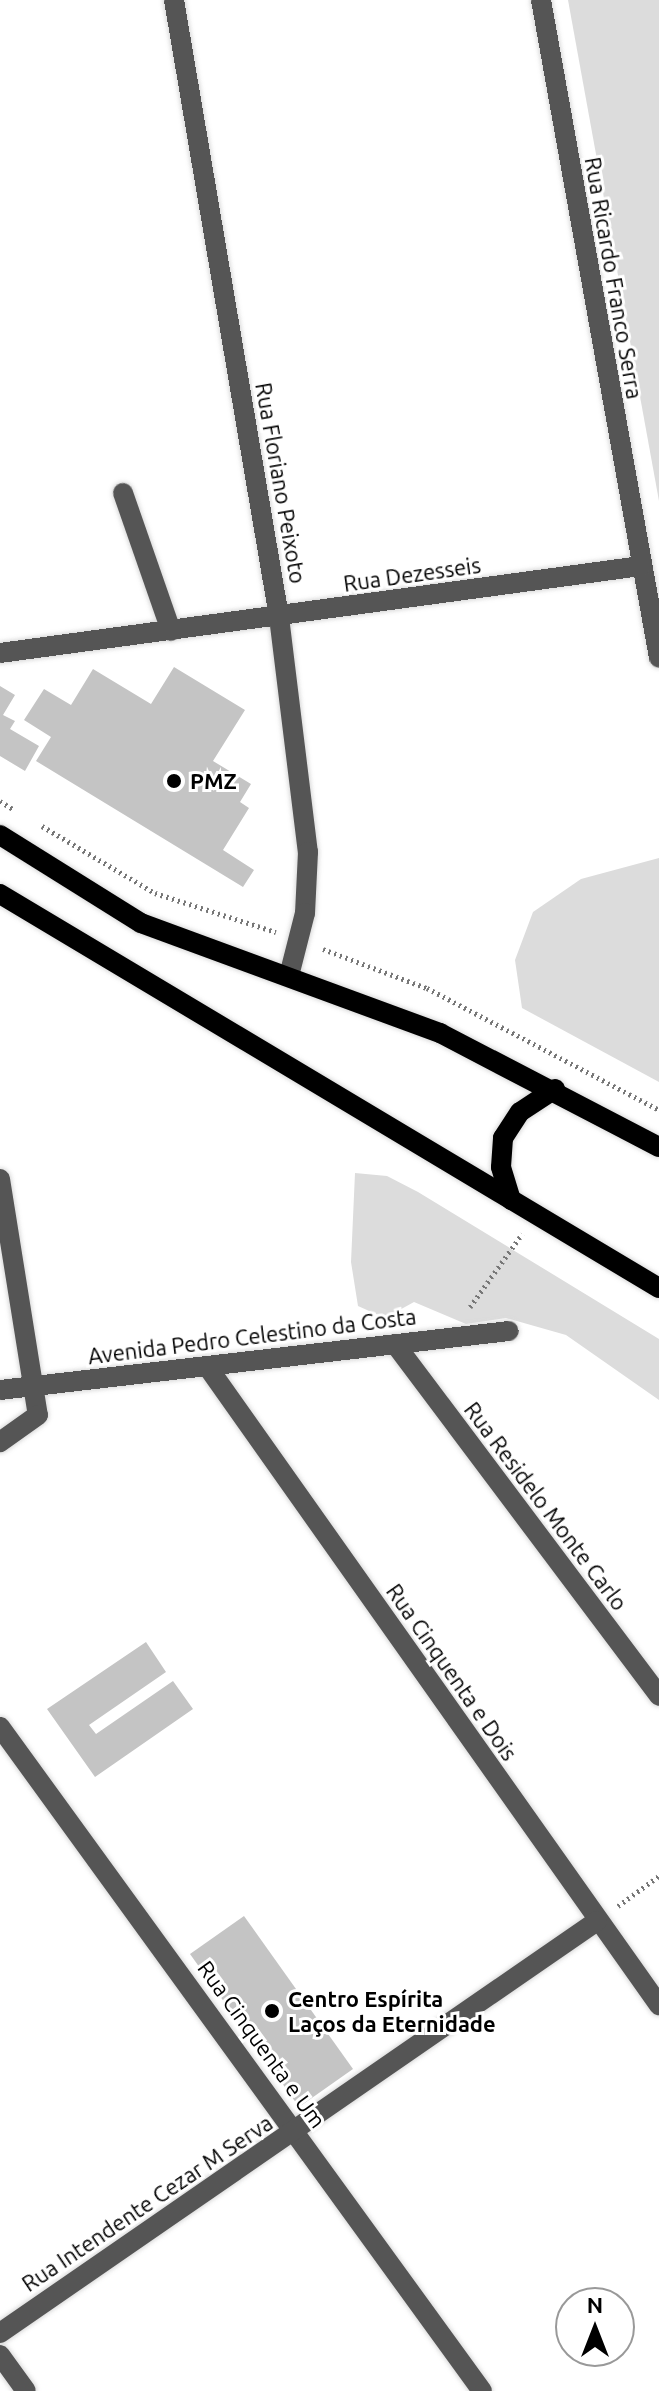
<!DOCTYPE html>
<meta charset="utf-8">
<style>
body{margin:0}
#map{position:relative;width:659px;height:2391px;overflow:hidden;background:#fff;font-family:Ubuntu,sans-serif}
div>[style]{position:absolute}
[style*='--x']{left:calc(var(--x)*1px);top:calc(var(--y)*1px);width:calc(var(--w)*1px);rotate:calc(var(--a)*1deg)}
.green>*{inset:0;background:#dcdcdc}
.building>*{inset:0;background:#c4c4c4}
.path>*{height:5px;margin-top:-2.5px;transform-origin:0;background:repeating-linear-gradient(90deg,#777 0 2px,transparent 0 6px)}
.roads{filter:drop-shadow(0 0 2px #dbdbdb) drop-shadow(0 0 2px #dbdbdb)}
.minor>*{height:20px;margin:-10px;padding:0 10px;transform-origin:10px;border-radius:10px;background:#555}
.major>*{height:20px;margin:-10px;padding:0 10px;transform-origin:10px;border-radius:10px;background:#000}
.dots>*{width:22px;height:22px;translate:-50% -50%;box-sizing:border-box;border:4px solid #fff;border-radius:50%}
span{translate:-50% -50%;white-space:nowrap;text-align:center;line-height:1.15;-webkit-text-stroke:6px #fff;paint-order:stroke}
.street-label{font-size:22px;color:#000}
.poi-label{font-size:22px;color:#000;font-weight:700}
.left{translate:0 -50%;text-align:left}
.north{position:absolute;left:555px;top:2287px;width:80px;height:80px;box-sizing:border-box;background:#fff;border:2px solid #999;border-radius:50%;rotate:0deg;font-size:22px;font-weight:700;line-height:32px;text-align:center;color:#000}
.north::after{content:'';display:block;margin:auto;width:28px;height:36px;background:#000;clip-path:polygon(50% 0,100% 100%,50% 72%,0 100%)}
</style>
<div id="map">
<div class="green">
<i style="clip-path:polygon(568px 0,659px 0,659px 501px)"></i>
<i style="clip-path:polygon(659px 858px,659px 1082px,522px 1008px,515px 960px,533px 912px,581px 879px)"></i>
<i style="clip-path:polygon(355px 1173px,387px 1176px,418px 1192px,659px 1339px,659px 1400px,566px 1335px,506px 1318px,466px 1324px,414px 1302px,385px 1318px,358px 1306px,351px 1262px)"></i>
</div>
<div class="building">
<i style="clip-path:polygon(174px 667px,245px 710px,213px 761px,251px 784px,240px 802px,249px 808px,223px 850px,254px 870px,243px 887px,36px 761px,51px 737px,24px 720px,44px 689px,71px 705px,93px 669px,151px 704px)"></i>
<i style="clip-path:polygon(0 686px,15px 695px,3px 715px,15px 721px,10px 729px,39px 746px,25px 771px,0 756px)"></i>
<i style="clip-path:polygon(146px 1642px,166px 1672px,89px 1725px,96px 1734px,173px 1681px,193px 1709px,95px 1777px,47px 1709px)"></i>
<i style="clip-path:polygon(244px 1916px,353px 2069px,299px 2107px,190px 1954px)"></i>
</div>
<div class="path">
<i style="--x:0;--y:801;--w:15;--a:32"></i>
<i style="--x:42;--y:826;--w:131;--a:30.7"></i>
<i style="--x:155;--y:893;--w:127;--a:17.9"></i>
<i style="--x:323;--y:949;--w:111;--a:20.6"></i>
<i style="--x:427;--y:988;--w:262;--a:27.7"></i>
<i style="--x:470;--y:1307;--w:90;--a:-54.5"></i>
<i style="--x:618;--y:1906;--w:51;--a:-36.2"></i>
</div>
<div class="roads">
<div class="minor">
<i style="--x:174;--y:0;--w:626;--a:80.34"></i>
<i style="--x:279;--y:617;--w:237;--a:83"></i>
<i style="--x:308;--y:852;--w:61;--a:92.8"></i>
<i style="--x:305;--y:913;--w:65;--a:104.3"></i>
<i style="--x:541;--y:0;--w:668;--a:79.83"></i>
<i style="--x:123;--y:493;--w:146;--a:70.8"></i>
<i style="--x:0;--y:653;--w:647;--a:-7.73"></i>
<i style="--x:0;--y:1179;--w:239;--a:80.9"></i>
<i style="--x:38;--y:1415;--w:47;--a:144.6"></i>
<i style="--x:395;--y:1344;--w:440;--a:53.1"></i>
<i style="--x:207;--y:1366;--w:783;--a:54.73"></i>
<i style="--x:0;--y:1390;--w:512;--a:-6.61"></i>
<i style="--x:0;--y:1727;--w:820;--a:54.02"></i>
<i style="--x:0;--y:2333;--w:725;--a:-34.61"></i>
<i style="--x:0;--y:2355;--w:44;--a:54.2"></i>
</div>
<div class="major">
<i style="--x:0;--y:835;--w:166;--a:32"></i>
<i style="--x:141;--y:923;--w:319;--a:20.2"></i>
<i style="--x:440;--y:1033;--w:247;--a:27.5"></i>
<i style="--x:0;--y:894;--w:768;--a:30.87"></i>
<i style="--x:511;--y:1200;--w:34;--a:-107"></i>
<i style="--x:501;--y:1167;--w:29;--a:-86"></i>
<i style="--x:503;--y:1138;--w:31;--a:-57"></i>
<i style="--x:520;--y:1112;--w:42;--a:-33.3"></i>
</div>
</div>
<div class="dots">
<i style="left:174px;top:781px;background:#000"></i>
<i style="left:272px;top:2011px;background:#000"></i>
</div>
<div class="street-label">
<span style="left:614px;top:278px;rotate:80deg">Rua Ricardo Franco Serra</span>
<span style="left:281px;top:483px;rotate:80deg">Rua Floriano Peixoto</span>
<span style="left:412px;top:574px;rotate:-8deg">Rua Dezesseis</span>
<span style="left:252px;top:1336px;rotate:-7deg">Avenida Pedro Celestino da Costa</span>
<span style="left:546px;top:1506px;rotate:53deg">Rua Residelo Monte Carlo</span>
<span style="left:452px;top:1672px;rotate:55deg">Rua Cinquenta e Dois</span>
<span style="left:262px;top:2044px;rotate:54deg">Rua Cinquenta e Um</span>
<span style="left:147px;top:2203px;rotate:-34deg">Rua Intendente Cezar M Serva</span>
</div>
<div class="poi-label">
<span class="left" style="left:190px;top:781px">PMZ</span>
<span class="left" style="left:288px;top:2011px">Centro Espírita<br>Laços da Eternidade</span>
</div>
<div class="north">N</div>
</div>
